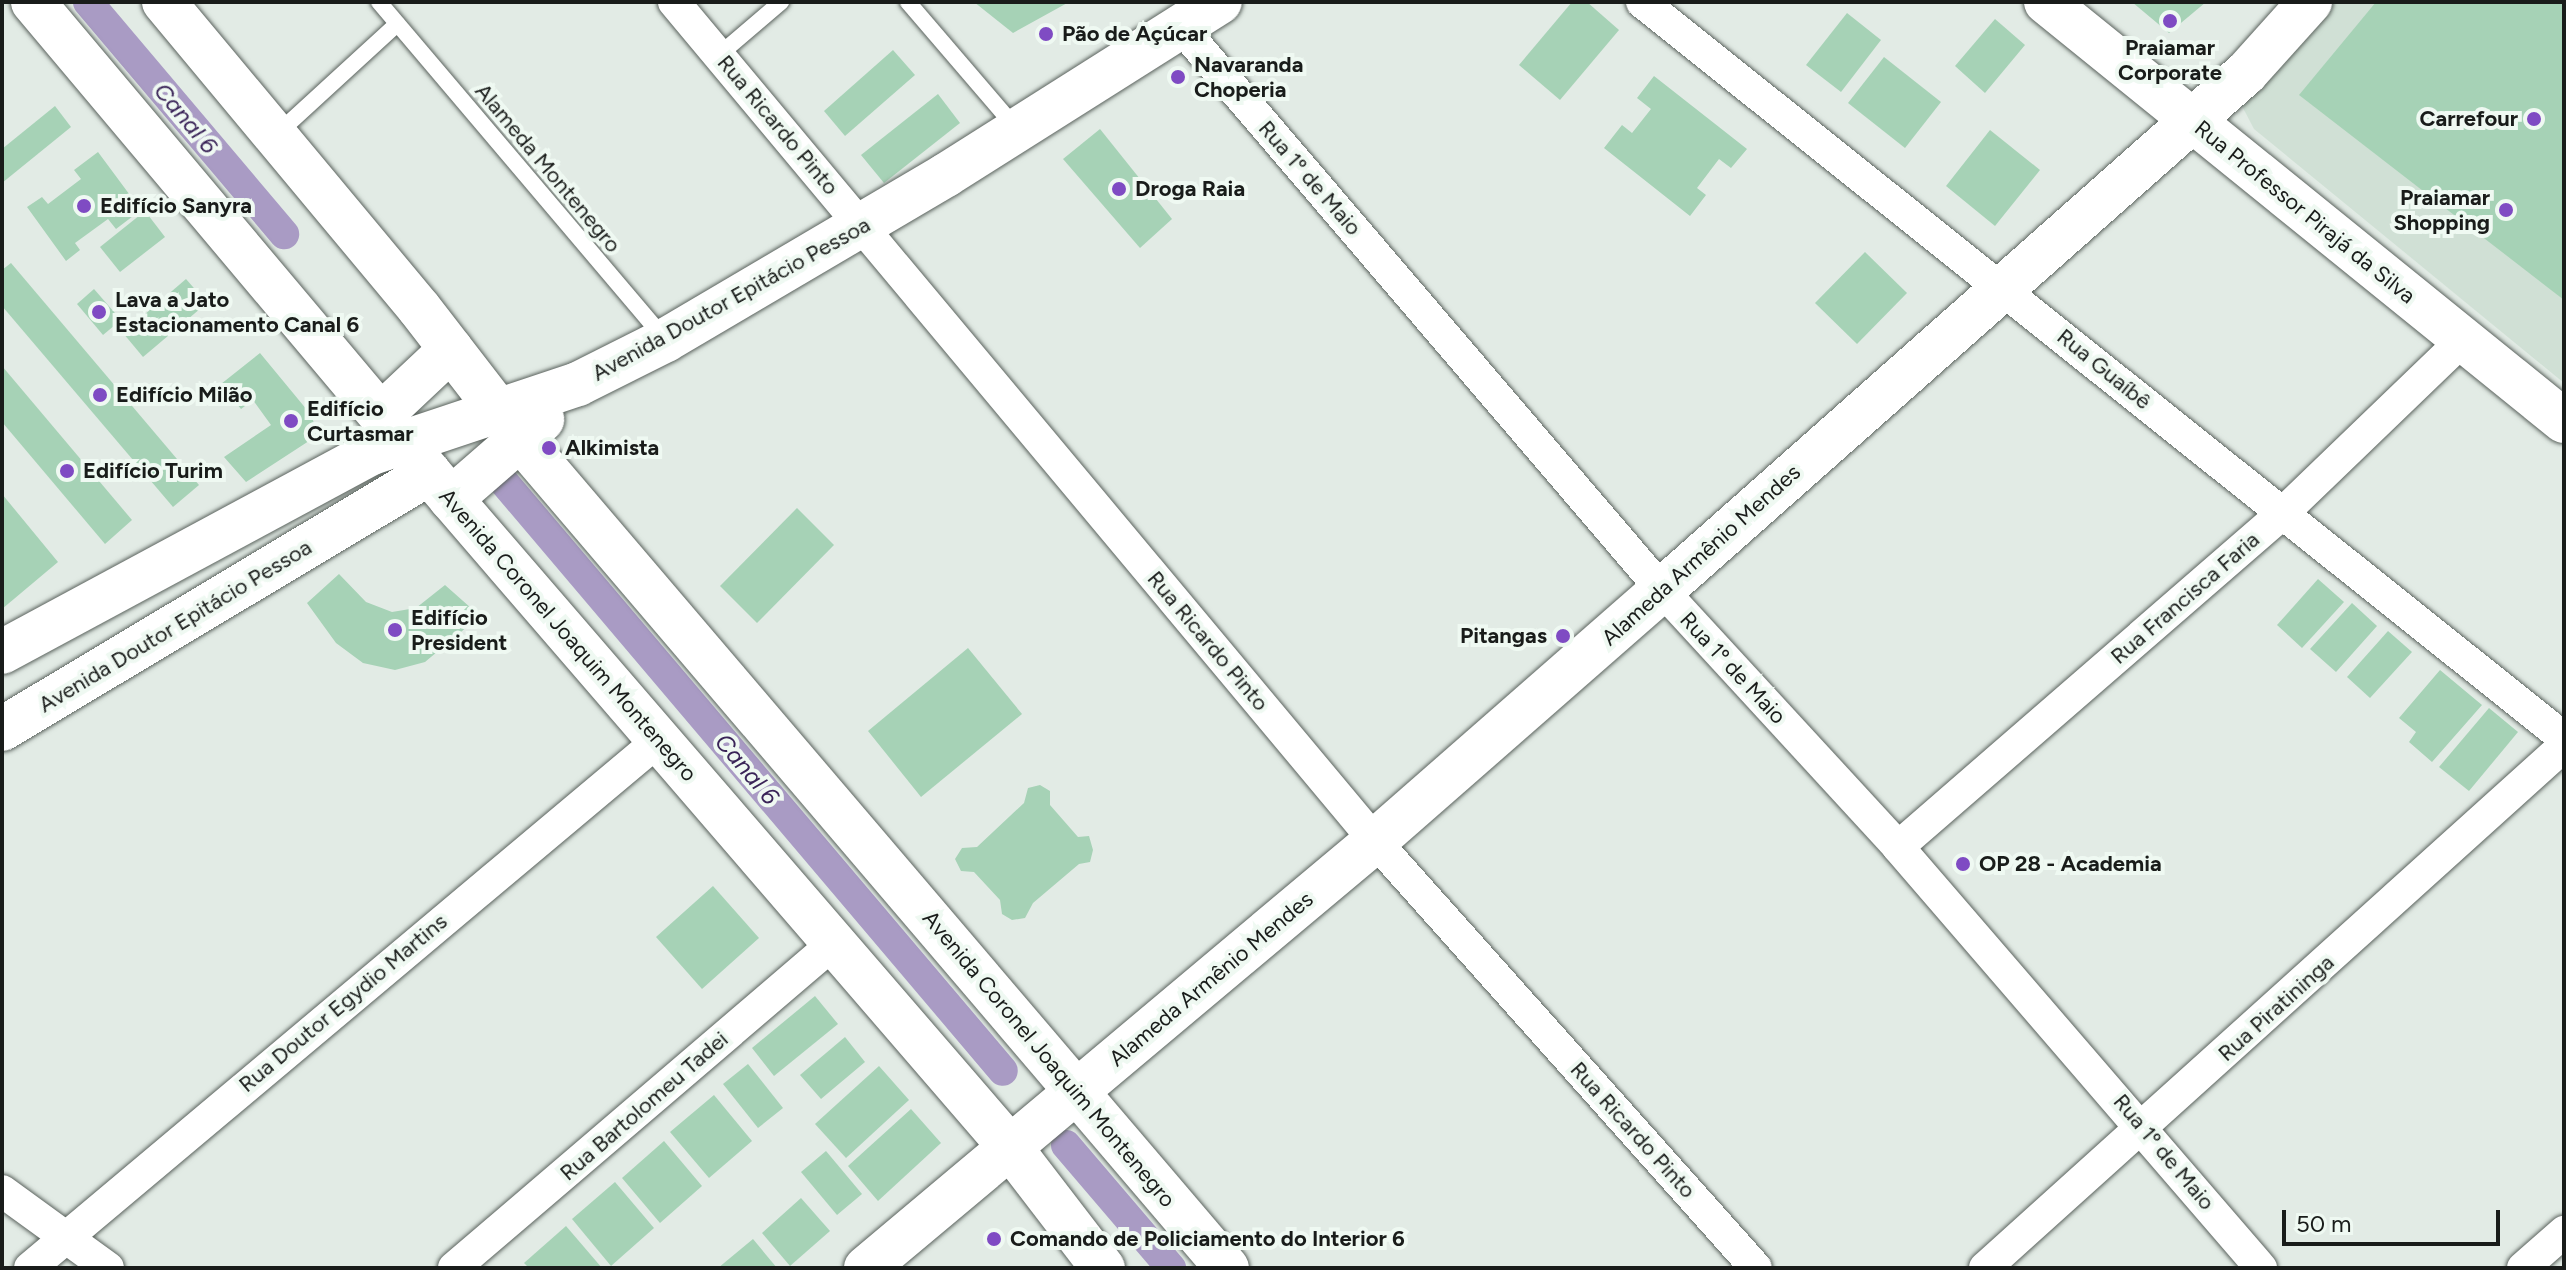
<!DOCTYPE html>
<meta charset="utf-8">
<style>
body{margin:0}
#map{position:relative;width:2566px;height:1270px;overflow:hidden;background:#e2ebe5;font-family:Figtree,sans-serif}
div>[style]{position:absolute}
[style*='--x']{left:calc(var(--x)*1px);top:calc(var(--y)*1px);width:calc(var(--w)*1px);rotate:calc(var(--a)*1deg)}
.built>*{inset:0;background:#d0e0d5}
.canal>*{height:30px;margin:-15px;padding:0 15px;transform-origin:15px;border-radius:15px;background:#a99bc4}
.building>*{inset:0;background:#a6d2b6}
.roads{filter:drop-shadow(0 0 2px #5a625d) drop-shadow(0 0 2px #5a625d)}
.lane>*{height:16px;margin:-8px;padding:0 8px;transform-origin:8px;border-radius:8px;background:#fff}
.street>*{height:32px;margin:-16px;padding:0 16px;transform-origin:16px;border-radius:16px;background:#fff}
.secondary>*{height:44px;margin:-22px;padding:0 22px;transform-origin:22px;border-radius:22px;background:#fff}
.dots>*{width:22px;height:22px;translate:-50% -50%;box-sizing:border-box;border:4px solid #eff9f2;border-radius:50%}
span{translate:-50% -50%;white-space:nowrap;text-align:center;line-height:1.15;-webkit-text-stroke:8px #eff9f2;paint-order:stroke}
.poi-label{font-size:22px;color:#191c1a;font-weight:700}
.left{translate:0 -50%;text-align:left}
.right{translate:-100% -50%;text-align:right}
.street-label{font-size:22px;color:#191c1a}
.water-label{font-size:24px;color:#3a2458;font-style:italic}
.frame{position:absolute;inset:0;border:4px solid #191c1a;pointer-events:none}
.scale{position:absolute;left:2282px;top:1210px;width:218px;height:36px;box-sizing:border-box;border:4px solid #191c1a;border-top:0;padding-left:10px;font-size:24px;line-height:28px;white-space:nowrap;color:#191c1a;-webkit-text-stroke:6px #eff9f2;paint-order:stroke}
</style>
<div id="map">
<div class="built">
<i style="clip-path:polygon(2329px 2px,2564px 2px,2564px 383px,2254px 129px,2241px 104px)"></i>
</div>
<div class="canal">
<i style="--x:88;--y:2;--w:304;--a:49.8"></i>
<i style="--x:492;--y:468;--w:790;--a:49.72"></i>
<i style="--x:1066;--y:1145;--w:162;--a:49.5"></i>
</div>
<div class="building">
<i style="clip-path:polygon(974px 2px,1069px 2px,1013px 33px)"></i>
<i style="clip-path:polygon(1572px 2px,1587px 2px,1619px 30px,1560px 100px,1519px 65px)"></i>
<i style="clip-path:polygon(2132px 2px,2206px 2px,2169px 33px)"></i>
<i style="clip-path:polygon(2376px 2px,2564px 2px,2564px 300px,2299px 95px)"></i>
<i style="clip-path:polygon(1847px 13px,1881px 40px,1841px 92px,1806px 65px)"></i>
<i style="clip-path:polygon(1995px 19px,2025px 45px,1985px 93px,1955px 66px)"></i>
<i style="clip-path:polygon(893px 50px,915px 75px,845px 136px,824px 111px)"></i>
<i style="clip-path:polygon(1884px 57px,1941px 102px,1905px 148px,1848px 103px)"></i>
<i style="clip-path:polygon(1654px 76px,1747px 149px,1731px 168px,1719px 159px,1697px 188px,1706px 195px,1690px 216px,1604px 148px,1622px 125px,1632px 133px,1651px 109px,1637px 98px)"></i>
<i style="clip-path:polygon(938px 94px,960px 123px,884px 183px,861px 155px)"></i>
<i style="clip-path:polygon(55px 106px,71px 127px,2px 183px,2px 149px)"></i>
<i style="clip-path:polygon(1100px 129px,1172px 219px,1140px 248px,1063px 159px)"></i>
<i style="clip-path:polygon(1990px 130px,2040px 170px,1995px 226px,1946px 186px)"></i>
<i style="clip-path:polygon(98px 152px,141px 210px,116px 229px,108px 219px,75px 243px,80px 250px,66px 261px,27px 207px,42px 197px,48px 204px,81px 179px,74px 170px)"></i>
<i style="clip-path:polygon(145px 211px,165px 237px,120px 272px,100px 247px)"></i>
<i style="clip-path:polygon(1865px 252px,1907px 293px,1857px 344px,1815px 303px)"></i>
<i style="clip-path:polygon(11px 263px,199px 485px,173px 507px,2px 306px,2px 270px)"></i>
<i style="clip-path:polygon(186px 279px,207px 303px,143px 357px,123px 333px)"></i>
<i style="clip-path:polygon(94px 289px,121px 320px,103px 335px,77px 304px)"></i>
<i style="clip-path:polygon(260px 353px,312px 416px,315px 428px,312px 439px,246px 482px,224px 457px,271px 425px,253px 400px,241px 409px,221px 384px)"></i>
<i style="clip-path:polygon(2px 366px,132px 520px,105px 544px,2px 422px)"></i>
<i style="clip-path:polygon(2px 494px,58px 562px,2px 609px)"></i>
<i style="clip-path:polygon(797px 508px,834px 545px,757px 623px,720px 586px)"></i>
<i style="clip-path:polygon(339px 574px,366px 602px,392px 612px,416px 608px,445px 585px,480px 616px,425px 662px,395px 670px,363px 663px,336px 643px,307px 603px)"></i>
<i style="clip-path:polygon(2318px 579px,2344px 602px,2302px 648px,2277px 625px)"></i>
<i style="clip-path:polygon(2352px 603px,2377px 626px,2336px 672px,2310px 649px)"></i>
<i style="clip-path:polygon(2388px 631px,2412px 652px,2370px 698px,2347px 677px)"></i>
<i style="clip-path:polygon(968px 648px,1022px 714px,921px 797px,868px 731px)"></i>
<i style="clip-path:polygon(2440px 670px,2482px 705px,2432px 762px,2409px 742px,2416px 732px,2399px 718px)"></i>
<i style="clip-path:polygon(2489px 708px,2518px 732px,2469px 791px,2439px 767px)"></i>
<i style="clip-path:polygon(1040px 785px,1050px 791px,1050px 805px,1078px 837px,1089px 836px,1093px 850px,1090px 862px,1079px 864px,1033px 903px,1025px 918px,1012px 920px,1002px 914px,1000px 900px,974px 872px,961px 871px,955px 859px,962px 848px,977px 847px,1024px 803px,1028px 788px)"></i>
<i style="clip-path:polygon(713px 886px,759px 938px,702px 989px,656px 937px)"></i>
<i style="clip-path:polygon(815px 996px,838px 1024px,774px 1076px,752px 1048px)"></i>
<i style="clip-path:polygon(845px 1037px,865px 1062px,821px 1099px,800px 1075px)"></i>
<i style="clip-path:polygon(748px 1064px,783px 1108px,758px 1128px,723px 1084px)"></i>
<i style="clip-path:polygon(879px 1066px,909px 1100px,846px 1158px,815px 1124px)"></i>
<i style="clip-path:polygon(714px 1095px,752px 1141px,709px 1178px,670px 1132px)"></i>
<i style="clip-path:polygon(911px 1109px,941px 1143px,878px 1201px,848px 1166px)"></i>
<i style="clip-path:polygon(664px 1141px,702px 1186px,660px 1223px,622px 1178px)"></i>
<i style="clip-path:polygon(826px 1151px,862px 1194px,837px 1215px,801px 1172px)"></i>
<i style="clip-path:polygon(615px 1182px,654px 1228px,611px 1266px,572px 1219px)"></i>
<i style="clip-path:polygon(801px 1198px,830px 1231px,790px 1266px,762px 1233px)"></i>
<i style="clip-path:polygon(566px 1226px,602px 1268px,529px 1268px,524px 1263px)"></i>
<i style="clip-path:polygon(753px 1239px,777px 1268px,718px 1268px)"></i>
</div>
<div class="roads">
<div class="lane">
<i style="--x:379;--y:2;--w:442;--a:49.7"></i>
<i style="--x:908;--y:2;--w:166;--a:49.4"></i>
<i style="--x:719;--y:55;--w:82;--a:-40.5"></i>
<i style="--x:277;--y:134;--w:163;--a:-42.5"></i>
</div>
<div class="street">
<i style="--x:674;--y:2;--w:1093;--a:50.12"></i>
<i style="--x:1375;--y:841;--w:572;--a:48.26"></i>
<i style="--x:1642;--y:2;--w:1180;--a:38.6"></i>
<i style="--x:1180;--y:26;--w:742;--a:49.48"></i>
<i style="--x:1662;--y:590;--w:349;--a:47.4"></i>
<i style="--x:1898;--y:847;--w:556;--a:49.23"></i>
<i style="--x:1898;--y:847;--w:511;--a:-40.95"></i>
<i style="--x:2284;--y:512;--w:248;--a:-43.9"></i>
<i style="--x:2;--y:1191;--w:131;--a:36"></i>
<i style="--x:30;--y:1268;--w:821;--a:-40.01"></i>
<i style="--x:454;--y:1268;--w:500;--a:-40.54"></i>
<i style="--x:1985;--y:1268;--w:780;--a:-42.04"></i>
<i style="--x:2523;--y:1268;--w:55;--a:-41.3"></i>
</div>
<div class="secondary">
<i style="--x:33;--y:2;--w:649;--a:49.93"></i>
<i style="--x:451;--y:499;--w:856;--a:49.22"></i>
<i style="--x:1010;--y:1147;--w:153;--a:52.5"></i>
<i style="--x:164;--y:2;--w:398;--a:50.2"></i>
<i style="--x:419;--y:308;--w:167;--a:52.3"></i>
<i style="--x:521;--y:440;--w:1088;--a:49.55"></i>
<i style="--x:2046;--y:2;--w:666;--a:38.97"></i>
<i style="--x:381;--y:415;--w:96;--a:-43.3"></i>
<i style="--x:451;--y:499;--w:121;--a:-41"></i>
<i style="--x:2;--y:652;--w:420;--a:-28.3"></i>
<i style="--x:372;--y:453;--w:217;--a:-18.5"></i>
<i style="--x:578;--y:384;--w:98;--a:-26.6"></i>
<i style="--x:666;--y:340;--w:325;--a:-30.5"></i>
<i style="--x:946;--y:175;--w:324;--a:-32.3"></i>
<i style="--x:2;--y:729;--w:498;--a:-30.9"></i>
<i style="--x:866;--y:1268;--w:664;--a:-39.99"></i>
<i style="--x:1375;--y:841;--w:381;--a:-41.2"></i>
<i style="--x:1662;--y:590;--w:780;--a:-41.52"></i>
<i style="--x:2246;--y:73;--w:96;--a:-48"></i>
</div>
</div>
<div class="dots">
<i style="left:2170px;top:21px;background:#7f4bc3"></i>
<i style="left:1046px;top:34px;background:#7f4bc3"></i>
<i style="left:1178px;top:77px;background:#7f4bc3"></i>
<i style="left:2534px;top:119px;background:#7f4bc3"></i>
<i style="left:1119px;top:189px;background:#7f4bc3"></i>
<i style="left:84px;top:206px;background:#7f4bc3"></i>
<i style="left:2506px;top:210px;background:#7f4bc3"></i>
<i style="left:99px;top:312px;background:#7f4bc3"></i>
<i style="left:100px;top:395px;background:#7f4bc3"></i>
<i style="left:291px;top:421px;background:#7f4bc3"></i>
<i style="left:549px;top:448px;background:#7f4bc3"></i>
<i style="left:67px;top:471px;background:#7f4bc3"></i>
<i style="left:395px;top:630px;background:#7f4bc3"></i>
<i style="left:1563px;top:636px;background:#7f4bc3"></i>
<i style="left:1963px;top:864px;background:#7f4bc3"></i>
<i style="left:994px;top:1239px;background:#7f4bc3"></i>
</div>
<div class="poi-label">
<span class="left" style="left:1062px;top:34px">Pão de Açúcar</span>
<span style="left:2170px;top:60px">Praiamar<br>Corporate</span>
<span class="left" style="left:1194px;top:77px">Navaranda<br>Choperia</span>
<span class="right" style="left:2518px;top:119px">Carrefour</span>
<span class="left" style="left:1135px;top:189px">Droga Raia</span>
<span class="right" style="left:2490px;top:210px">Praiamar<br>Shopping</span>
<span class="left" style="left:100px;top:206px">Edifício Sanyra</span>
<span class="left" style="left:115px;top:312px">Lava a Jato<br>Estacionamento Canal 6</span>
<span class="left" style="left:116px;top:395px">Edifício Milão</span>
<span class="left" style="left:307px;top:421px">Edifício<br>Curtasmar</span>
<span class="left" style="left:565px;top:448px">Alkimista</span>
<span class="left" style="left:83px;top:471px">Edifício Turim</span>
<span class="left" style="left:411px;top:630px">Edifício<br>President</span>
<span class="right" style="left:1547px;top:636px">Pitangas</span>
<span class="left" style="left:1979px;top:864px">OP 28 - Academia</span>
<span class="left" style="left:1010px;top:1239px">Comando de Policiamento do Interior 6</span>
</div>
<div class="street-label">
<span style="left:778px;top:125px;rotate:50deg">Rua Ricardo Pinto</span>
<span style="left:548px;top:168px;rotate:50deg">Alameda Montenegro</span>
<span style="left:1310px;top:178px;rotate:49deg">Rua 1º de Maio</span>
<span style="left:2305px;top:212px;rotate:39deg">Rua Professor Pirajá da Silva</span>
<span style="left:731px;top:299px;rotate:-29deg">Avenida Doutor Epitácio Pessoa</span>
<span style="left:2104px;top:369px;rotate:39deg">Rua Guaíbê</span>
<span style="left:1701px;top:555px;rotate:-42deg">Alameda Armênio Mendes</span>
<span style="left:2185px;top:598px;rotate:-41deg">Rua Francisca Faria</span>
<span style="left:175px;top:626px;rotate:-31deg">Avenida Doutor Epitácio Pessoa</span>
<span style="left:568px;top:635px;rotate:49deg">Avenida Coronel Joaquim Montenegro</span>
<span style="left:1208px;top:641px;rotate:50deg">Rua Ricardo Pinto</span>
<span style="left:1733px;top:668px;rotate:47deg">Rua 1º de Maio</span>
<span style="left:1211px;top:979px;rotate:-40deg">Alameda Armênio Mendes</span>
<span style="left:343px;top:1003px;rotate:-40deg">Rua Doutor Egydio Martins</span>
<span style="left:2276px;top:1008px;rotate:-42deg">Rua Piratininga</span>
<span style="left:1049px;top:1059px;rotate:50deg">Avenida Coronel Joaquim Montenegro</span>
<span style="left:644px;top:1106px;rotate:-41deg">Rua Bartolomeu Tadei</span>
<span style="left:1633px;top:1130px;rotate:48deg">Rua Ricardo Pinto</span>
<span style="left:2164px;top:1152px;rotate:50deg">Rua 1º de Maio</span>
</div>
<div class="water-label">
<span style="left:186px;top:118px;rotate:50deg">Canal 6</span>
<span style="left:747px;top:769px;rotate:50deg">Canal 6</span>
</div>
<div class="frame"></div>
<div class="scale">50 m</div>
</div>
